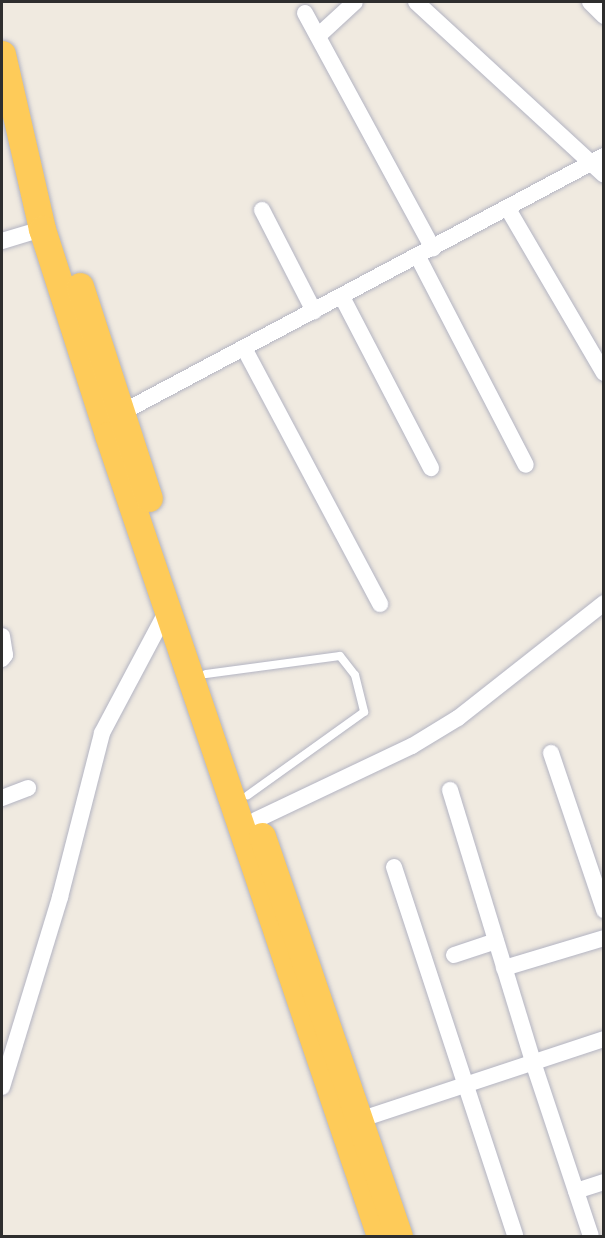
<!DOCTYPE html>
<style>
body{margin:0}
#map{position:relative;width:605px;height:1238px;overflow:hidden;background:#f0eae0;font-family:Arial,sans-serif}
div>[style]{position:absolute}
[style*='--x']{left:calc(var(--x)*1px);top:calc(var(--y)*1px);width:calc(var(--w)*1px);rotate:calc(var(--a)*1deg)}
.roads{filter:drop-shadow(0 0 2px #b3b4c2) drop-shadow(0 0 2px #b3b4c2)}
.service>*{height:8px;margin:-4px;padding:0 4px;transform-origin:4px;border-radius:4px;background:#fff}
.minor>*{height:16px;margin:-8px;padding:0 8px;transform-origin:8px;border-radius:8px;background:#fff}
.trunk>*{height:27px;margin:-13.5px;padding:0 13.5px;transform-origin:13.5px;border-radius:13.5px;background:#fecb59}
span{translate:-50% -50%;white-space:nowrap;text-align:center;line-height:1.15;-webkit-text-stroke:4.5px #fff;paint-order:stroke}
.frame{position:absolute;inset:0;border:3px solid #2e2e2e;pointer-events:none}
</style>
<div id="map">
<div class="roads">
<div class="service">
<i style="--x:206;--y:674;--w:135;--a:-7.7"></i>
<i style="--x:340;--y:656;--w:24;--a:52"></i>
<i style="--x:355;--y:675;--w:38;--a:76"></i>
<i style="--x:364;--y:712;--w:143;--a:144.4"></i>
</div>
<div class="minor">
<i style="--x:416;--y:2;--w:255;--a:42.6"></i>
<i style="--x:590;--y:2;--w:20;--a:45"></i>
<i style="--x:305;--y:13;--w:268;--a:61.5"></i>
<i style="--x:318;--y:36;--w:50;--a:-42.6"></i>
<i style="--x:508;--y:209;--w:190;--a:59.7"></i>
<i style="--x:262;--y:210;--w:114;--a:62.8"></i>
<i style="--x:2;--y:241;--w:42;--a:-16.7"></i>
<i style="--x:418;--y:257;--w:234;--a:62.6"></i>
<i style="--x:342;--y:297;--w:193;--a:62.5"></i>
<i style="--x:244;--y:348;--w:290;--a:62"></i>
<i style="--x:121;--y:413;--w:547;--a:-28.02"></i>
<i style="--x:2;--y:636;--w:19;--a:81"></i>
<i style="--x:5;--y:655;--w:5;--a:127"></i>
<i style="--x:551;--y:753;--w:166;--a:71.3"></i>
<i style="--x:450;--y:790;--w:284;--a:73"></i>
<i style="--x:533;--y:1062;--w:183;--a:71.6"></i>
<i style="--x:2;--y:798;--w:28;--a:-21"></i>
<i style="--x:256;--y:820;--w:173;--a:-25.4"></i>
<i style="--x:412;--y:746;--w:54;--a:-31.3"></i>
<i style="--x:458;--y:718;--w:186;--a:-38.2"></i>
<i style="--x:394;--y:867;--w:388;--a:71.8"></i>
<i style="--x:454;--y:955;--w:44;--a:-18.4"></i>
<i style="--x:504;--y:968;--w:104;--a:-16.7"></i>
<i style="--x:2;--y:1087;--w:199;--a:-73"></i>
<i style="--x:60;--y:897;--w:169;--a:-75.6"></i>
<i style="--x:102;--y:733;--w:138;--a:-62"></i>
<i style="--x:359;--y:1120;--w:258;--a:-18.3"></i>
<i style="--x:576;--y:1191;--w:29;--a:-18"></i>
</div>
<div class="trunk">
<i style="--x:2;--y:54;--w:180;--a:77.1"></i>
<i style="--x:42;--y:229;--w:216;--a:72.2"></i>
<i style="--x:108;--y:435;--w:846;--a:71.24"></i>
<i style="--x:80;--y:286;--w:223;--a:72"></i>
<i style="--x:262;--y:836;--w:423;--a:71.1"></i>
</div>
</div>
<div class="frame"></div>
</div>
